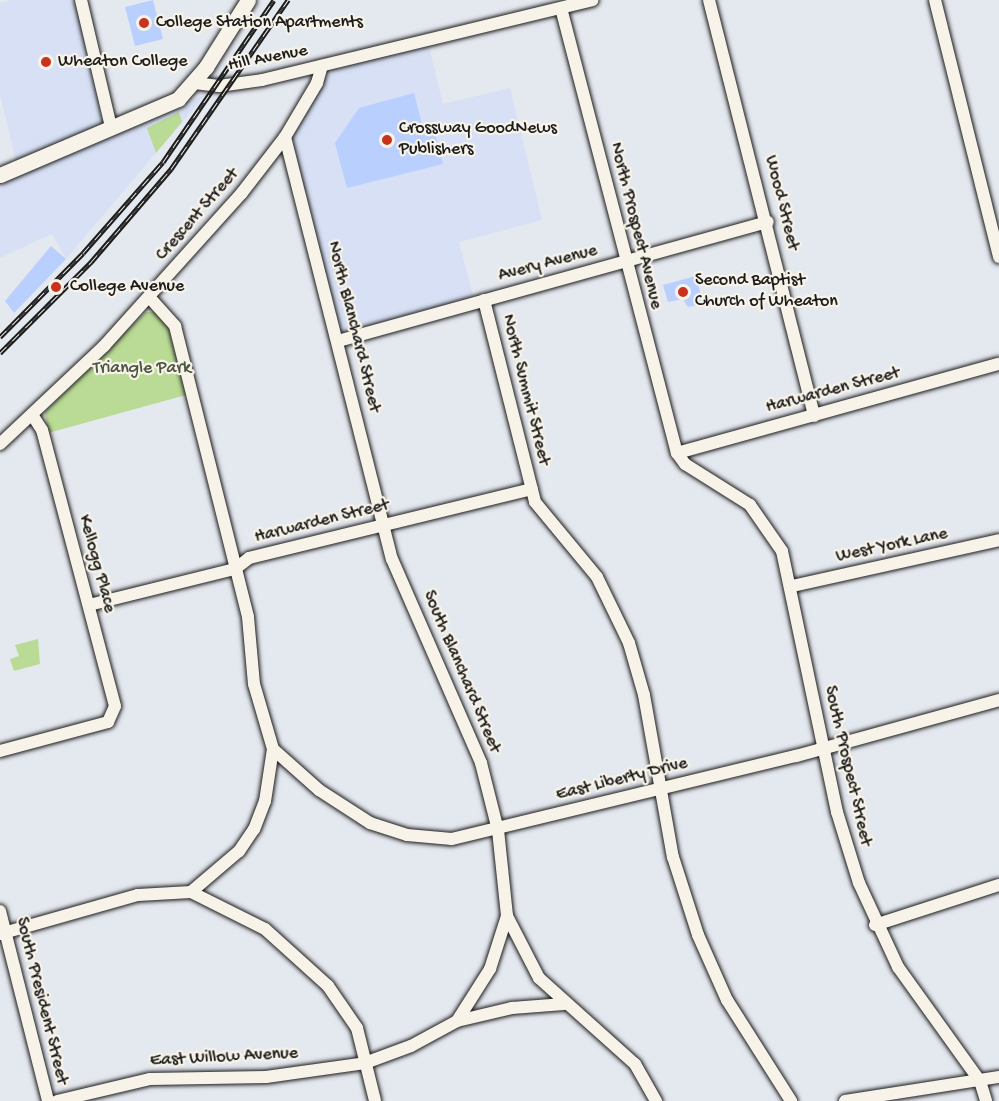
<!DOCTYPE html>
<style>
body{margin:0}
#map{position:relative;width:999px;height:1101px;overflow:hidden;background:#e4e8ef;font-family:"Gochi Hand",sans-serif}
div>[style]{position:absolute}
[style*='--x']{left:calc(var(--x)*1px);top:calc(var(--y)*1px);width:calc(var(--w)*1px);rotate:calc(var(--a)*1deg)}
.built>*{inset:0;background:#d7e0f4}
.green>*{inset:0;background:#badb95}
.building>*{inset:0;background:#b9cffe}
.roads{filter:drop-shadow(0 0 2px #1c1c1c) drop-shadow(0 0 2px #1c1c1c)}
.minor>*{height:12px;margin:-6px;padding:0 6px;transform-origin:6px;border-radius:6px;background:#f7f3e8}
.tertiary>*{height:15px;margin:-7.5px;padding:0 7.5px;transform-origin:7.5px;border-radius:7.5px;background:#f7f3e8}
.rail>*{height:5px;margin-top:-2.5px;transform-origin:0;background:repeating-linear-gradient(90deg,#f7f3e8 0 9px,#1c1c1c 0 18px);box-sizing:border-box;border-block:2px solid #1c1c1c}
.dots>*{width:16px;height:16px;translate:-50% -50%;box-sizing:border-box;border:3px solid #f7f3e8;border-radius:50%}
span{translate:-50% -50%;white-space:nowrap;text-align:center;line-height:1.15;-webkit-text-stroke:4.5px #f7f3e8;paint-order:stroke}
.poi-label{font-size:18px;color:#1c1c1c}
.left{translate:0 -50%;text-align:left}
.street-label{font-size:18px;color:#1c1c1c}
.park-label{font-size:18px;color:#4b5540}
</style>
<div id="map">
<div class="built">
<i style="clip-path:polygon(11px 0,77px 0,107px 124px,17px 165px,0 95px,0 3px)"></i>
<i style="clip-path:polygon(428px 43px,443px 104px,510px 88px,542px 220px,459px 242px,474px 299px,342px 336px,289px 138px,333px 67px)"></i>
<i style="clip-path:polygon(206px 94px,66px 259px,52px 234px,0 258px,0 182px)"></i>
</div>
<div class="green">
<i style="clip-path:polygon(179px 112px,182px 122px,156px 153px,147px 128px)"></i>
<i style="clip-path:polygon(146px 312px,155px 312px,168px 326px,186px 395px,48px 433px,45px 412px)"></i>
<i style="clip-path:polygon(38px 639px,40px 664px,14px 671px,10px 659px,19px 656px,15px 645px)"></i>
</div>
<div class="building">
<i style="clip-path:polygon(153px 0,163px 39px,135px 46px,125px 7px)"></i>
<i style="clip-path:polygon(414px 93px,425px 136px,435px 133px,443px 164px,347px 188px,335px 143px,359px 108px)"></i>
<i style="clip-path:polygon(51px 246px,66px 259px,14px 313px,5px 301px)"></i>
<i style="clip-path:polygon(696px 276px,703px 304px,688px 307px,683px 299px,668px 302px,663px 285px)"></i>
</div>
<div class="roads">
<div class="minor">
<i style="--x:81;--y:0;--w:130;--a:76.7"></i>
<i style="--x:709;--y:0;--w:429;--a:75.8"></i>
<i style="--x:935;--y:0;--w:265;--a:76"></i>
<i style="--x:561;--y:8;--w:460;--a:75.4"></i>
<i style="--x:677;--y:453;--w:14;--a:54"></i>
<i style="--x:685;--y:464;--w:77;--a:32.2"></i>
<i style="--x:750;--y:505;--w:56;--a:55.2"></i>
<i style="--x:782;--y:551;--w:267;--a:78.1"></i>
<i style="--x:837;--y:812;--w:74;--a:72.8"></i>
<i style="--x:859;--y:883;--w:93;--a:65.1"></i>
<i style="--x:898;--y:967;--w:140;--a:54.3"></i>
<i style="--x:980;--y:1081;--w:21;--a:73"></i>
<i style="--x:195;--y:83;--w:24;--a:7"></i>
<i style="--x:219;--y:86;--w:43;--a:-7.9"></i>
<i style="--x:262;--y:80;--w:340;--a:-13.6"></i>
<i style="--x:285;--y:137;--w:435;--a:75.8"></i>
<i style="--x:392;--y:559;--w:223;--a:66.4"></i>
<i style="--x:481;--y:763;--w:69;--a:75.8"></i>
<i style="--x:498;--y:830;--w:86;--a:84"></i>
<i style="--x:507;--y:916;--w:70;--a:62.7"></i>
<i style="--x:539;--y:978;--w:129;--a:41.9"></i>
<i style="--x:635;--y:1064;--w:43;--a:60.4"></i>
<i style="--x:150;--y:298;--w:38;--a:48"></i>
<i style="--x:175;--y:326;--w:300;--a:75.9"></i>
<i style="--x:248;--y:617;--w:67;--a:84.9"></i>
<i style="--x:254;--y:684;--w:68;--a:73.7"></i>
<i style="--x:273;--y:749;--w:53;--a:98.7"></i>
<i style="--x:265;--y:801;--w:30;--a:111"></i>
<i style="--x:254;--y:829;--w:27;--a:124"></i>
<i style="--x:239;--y:851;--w:63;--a:139.5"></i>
<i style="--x:484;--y:300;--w:208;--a:75.8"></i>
<i style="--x:535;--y:502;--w:97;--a:50.4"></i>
<i style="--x:597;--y:577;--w:73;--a:64.1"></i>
<i style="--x:629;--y:643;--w:54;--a:73.9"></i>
<i style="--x:644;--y:695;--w:165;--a:79.9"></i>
<i style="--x:673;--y:857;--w:82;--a:72.2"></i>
<i style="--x:698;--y:935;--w:71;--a:66"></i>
<i style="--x:727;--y:1000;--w:120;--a:57.6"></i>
<i style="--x:338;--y:341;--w:446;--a:-15.5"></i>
<i style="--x:0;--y:444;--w:143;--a:-43.3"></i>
<i style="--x:104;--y:346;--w:205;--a:-48"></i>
<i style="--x:241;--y:194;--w:72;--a:-52.3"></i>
<i style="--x:285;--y:137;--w:63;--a:-59.3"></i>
<i style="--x:317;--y:83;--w:18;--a:-74"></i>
<i style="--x:677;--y:453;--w:334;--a:-15.5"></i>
<i style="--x:792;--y:586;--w:212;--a:-12.5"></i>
<i style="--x:89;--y:605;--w:150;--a:-13.9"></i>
<i style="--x:235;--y:569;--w:18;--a:-38"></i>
<i style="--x:249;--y:558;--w:291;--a:-13.7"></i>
<i style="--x:273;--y:749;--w:62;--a:41.7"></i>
<i style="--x:319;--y:790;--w:61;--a:32.9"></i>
<i style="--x:370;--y:823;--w:39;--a:18"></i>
<i style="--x:407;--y:835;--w:45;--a:5.1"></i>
<i style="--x:452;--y:839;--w:354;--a:-13.6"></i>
<i style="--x:796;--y:756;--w:211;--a:-15.4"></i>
<i style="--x:0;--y:751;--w:112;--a:-15"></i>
<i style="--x:108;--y:722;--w:17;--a:-66"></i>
<i style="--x:115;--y:706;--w:285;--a:-104.8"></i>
<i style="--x:42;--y:430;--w:17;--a:-123"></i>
<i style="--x:0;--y:911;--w:196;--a:75.8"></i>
<i style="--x:875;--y:925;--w:130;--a:-17.9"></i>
<i style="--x:0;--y:934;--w:143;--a:-15.8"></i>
<i style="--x:138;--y:895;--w:53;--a:-3.2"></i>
<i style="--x:191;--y:892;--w:83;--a:26.6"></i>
<i style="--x:265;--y:929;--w:85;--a:42.1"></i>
<i style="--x:328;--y:986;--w:51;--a:55.4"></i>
<i style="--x:357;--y:1028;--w:75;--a:76.1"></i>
<i style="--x:457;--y:1021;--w:62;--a:-57.6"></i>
<i style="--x:490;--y:969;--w:56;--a:-72.2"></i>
<i style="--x:57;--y:1101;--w:96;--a:-13.3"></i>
<i style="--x:150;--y:1079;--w:116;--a:-1"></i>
<i style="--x:266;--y:1077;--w:100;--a:-8"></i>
<i style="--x:365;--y:1063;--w:49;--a:-20.3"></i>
<i style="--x:411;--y:1046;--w:52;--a:-28.5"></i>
<i style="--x:457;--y:1021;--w:57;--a:-13.3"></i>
<i style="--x:512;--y:1008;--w:52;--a:-4.4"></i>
<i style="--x:845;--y:1101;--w:156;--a:-8.9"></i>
</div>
<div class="tertiary">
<i style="--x:0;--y:175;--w:194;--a:-23.1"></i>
<i style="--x:178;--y:99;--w:43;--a:-48.8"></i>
<i style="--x:206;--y:67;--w:79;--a:-57.9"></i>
</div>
</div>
<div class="rail">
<i style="--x:0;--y:337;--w:118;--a:-45.3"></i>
<i style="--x:83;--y:253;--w:121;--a:-48.7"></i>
<i style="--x:163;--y:162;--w:196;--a:-55.6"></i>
<i style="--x:0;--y:353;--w:129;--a:-45"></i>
<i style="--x:91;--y:262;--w:123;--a:-49.3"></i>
<i style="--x:171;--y:169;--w:206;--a:-55.3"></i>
</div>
<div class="dots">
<i style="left:144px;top:23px;background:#c8321e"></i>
<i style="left:46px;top:62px;background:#c8321e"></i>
<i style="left:387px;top:140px;background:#c8321e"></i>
<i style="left:56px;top:287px;background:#c8321e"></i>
<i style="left:683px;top:292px;background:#c8321e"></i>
</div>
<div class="poi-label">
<span class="left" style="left:156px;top:23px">College Station Apartments</span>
<span class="left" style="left:58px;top:62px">Wheaton College</span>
<span class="left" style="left:399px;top:140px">Crossway GoodNews<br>Publishers</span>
<span class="left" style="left:695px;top:292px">Second Baptist<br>Church of Wheaton</span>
<span class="left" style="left:70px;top:287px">College Avenue</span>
</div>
<div class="street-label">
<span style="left:268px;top:59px;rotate:-11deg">Hill Avenue</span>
<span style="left:781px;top:203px;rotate:76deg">Wood Street</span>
<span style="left:198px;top:215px;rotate:-49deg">Crescent Street</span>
<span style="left:635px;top:226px;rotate:76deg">North Prospect Avenue</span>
<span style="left:548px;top:264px;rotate:-15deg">Avery Avenue</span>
<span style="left:353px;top:327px;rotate:76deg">North Blanchard Street</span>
<span style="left:525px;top:390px;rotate:76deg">North Summit Street</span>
<span style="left:833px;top:391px;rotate:-15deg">Harwarden Street</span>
<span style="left:322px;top:522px;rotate:-14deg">Harwarden Street</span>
<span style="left:892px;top:546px;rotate:-12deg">West York Lane</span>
<span style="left:96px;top:564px;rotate:75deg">Kellogg Place</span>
<span style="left:461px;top:672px;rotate:67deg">South Blanchard Street</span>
<span style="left:847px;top:766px;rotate:77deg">South Prospect Street</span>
<span style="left:622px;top:780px;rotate:-14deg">East Liberty Drive</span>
<span style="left:41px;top:1001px;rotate:76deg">South President Street</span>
<span style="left:224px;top:1058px;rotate:-3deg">East Willow Avenue</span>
</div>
<div class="park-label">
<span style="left:142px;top:369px">Triangle Park</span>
</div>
</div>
